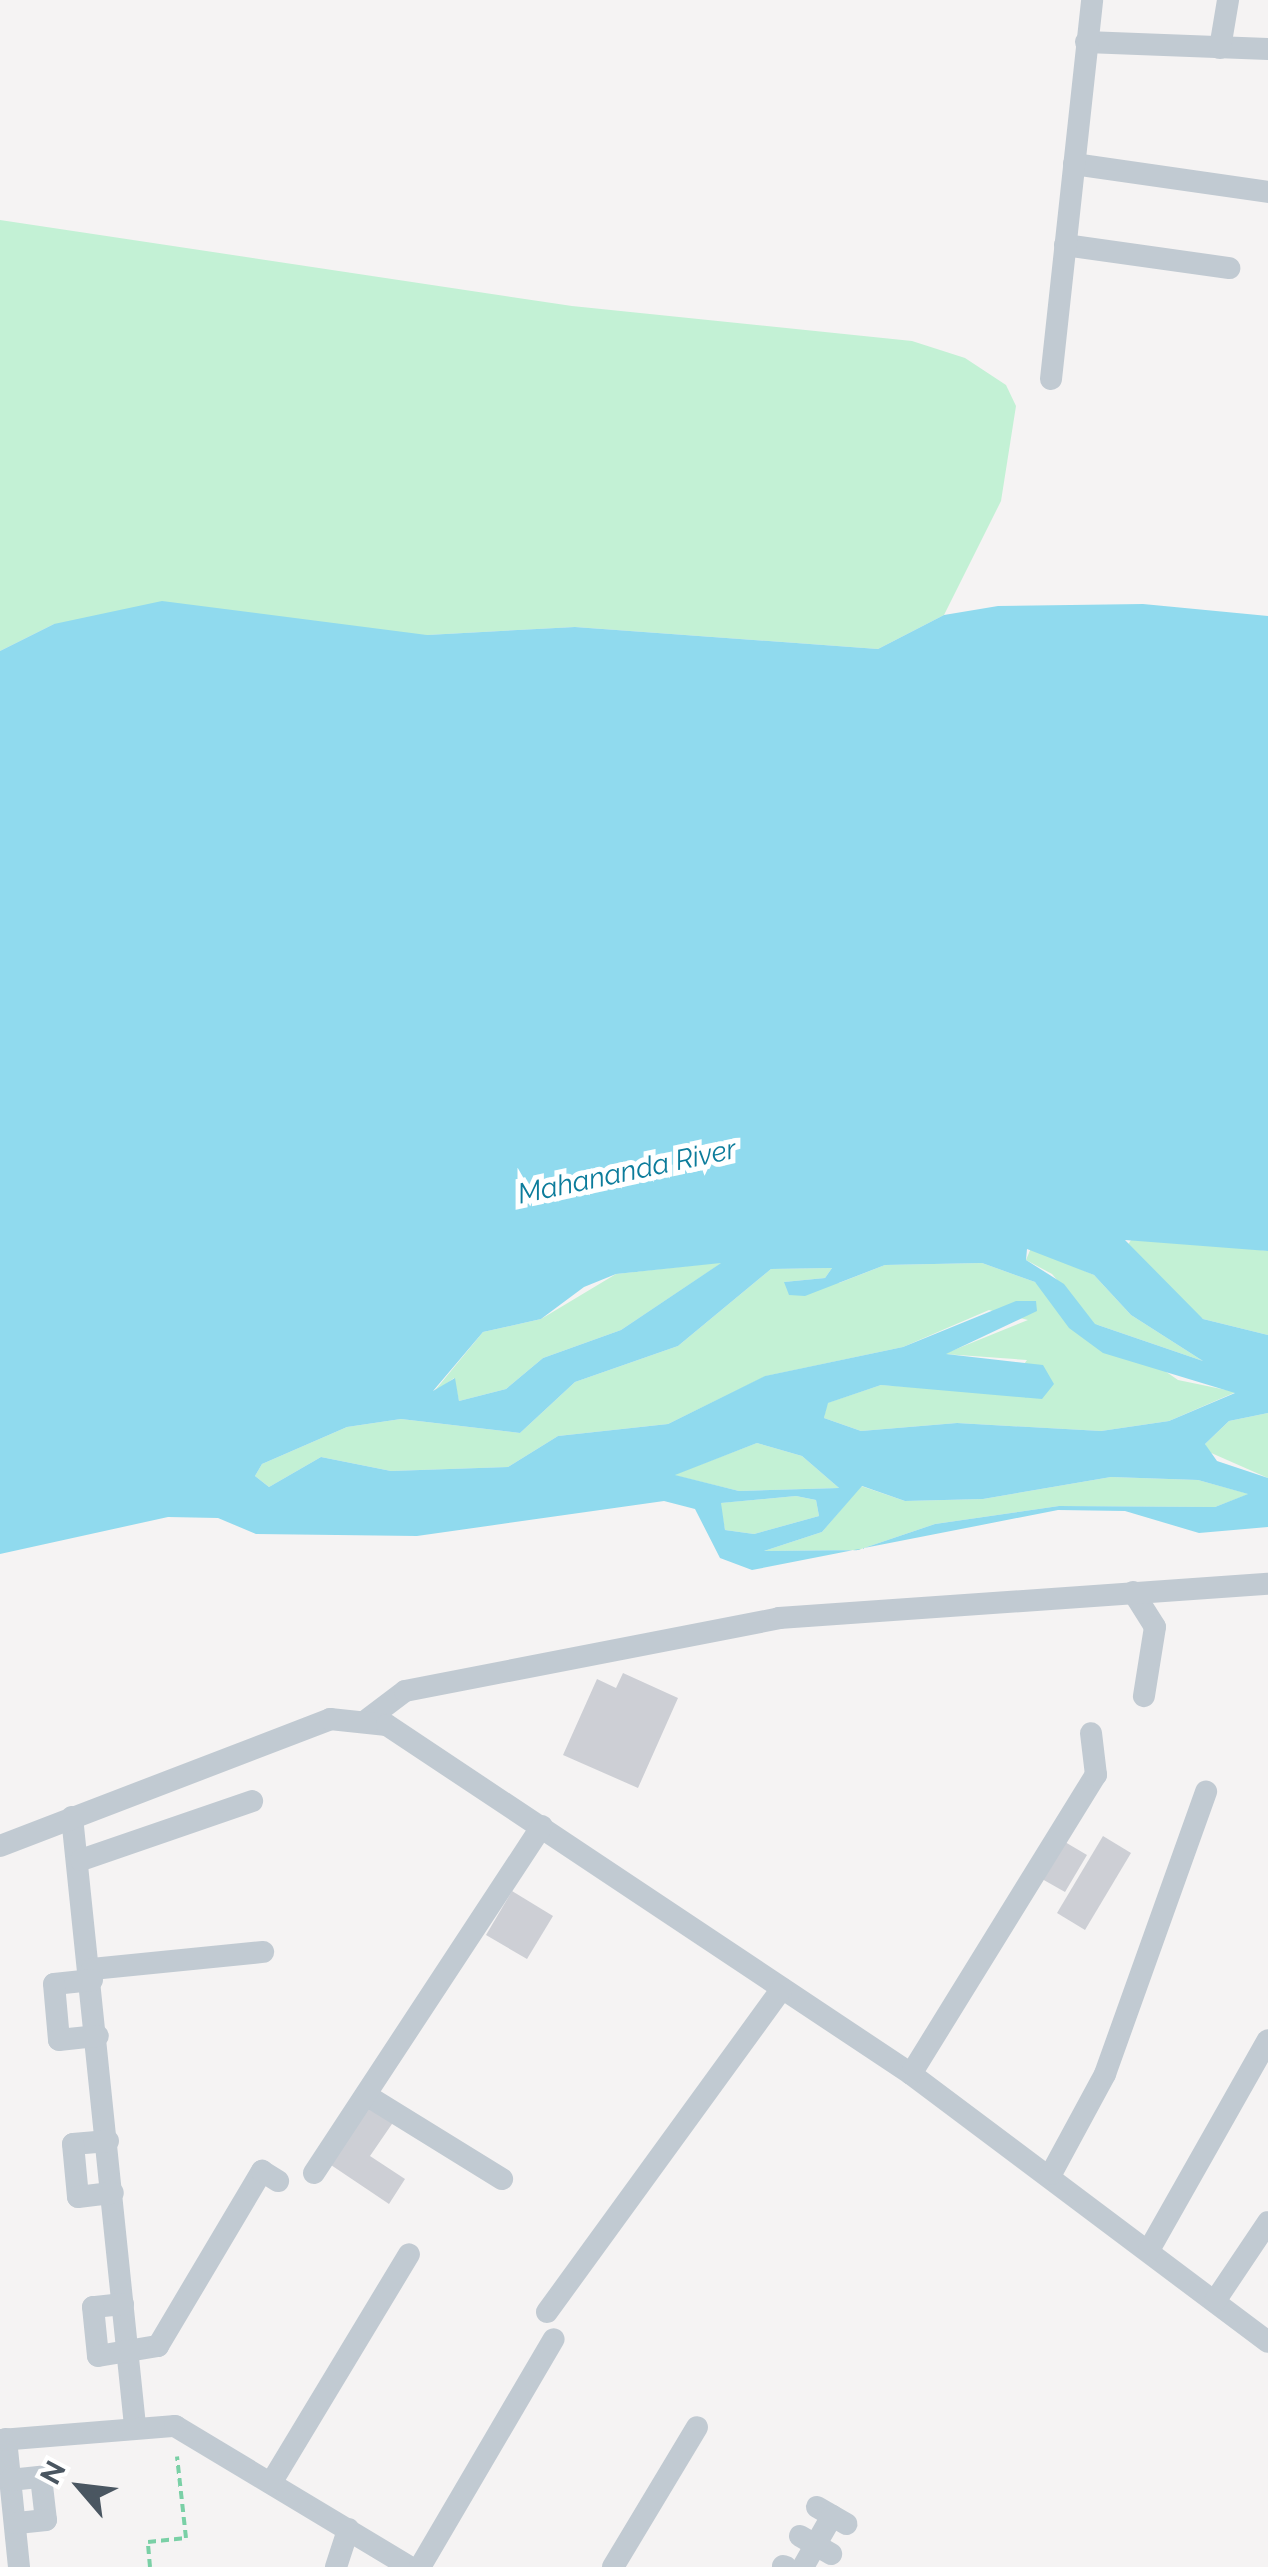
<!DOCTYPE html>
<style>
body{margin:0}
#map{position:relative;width:1268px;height:2567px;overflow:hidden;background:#f5f3f3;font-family:Raleway,sans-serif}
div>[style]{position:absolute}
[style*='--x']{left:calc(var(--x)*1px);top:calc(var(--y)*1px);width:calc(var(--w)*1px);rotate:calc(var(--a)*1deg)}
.green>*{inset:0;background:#c3f1d5}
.water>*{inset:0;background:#90daee}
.building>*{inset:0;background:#cdcfd5}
.path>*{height:4px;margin-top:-2px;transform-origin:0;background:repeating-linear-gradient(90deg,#7ad0a6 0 8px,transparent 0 13px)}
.minor>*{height:22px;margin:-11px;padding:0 11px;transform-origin:11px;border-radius:11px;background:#c1cad2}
span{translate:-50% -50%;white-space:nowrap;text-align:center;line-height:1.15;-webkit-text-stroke:10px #fff;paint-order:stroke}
.water-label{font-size:28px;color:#0c7c9b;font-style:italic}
.north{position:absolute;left:30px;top:2437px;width:100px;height:100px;-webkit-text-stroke:8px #fff;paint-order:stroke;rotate:298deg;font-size:28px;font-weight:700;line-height:40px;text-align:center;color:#4a5661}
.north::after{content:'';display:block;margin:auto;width:35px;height:45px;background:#4a5661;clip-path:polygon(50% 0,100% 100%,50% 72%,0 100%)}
</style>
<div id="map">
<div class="green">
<i style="clip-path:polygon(0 220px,572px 306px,912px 341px,965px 358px,1006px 385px,1016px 406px,1001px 501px,944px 615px,878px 649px,575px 627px,427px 635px,54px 624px,0 651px)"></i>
<i style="clip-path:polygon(1135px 1234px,1268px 1251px,1268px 1335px,1203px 1319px,1177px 1301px,1127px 1246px)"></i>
<i style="clip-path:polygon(1031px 1248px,1094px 1275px,1131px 1315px,1203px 1361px,1095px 1324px,1052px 1274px,1026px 1260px)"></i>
<i style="clip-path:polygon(723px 1262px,621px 1330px,543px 1358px,506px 1389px,459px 1401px,454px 1378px,432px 1394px,483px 1332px,541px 1319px,616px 1274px)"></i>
<i style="clip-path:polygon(982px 1263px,1035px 1282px,1178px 1380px,1236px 1392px,1169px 1421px,1101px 1431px,957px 1423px,861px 1431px,824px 1418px,827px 1403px,881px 1385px,1003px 1393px,1027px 1360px,944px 1354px,1028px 1320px,989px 1310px,903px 1347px,766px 1376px,668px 1424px,558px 1436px,508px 1467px,391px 1471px,321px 1457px,269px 1487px,255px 1476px,262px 1464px,347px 1427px,401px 1419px,520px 1433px,575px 1382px,678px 1346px,771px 1269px,832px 1268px,825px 1278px,784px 1282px,839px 1283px,885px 1265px)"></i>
<i style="clip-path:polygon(1268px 1413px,1268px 1478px,1209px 1452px,1205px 1444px,1229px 1421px)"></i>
<i style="clip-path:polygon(757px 1443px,802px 1456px,839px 1488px,739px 1491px,673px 1475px)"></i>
<i style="clip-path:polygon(1111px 1477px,1198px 1480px,1249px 1494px,1215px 1507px,1059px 1506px,935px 1524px,858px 1550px,764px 1551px,822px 1532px,861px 1486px,905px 1501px,983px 1499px)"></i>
<i style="clip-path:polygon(796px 1496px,816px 1500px,819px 1516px,754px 1534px,725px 1530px,720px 1503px)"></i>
</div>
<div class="water">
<i style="clip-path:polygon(evenodd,162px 601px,427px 635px,575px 627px,878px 649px,944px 615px,998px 606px,1143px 604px,1268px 616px,1268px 1251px,1125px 1240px,1203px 1319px,1268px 1335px,1268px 1413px,1229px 1421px,1205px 1444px,1217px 1461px,1268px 1478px,1268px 1527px,1199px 1533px,1125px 1511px,1058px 1510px,752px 1570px,720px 1558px,695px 1509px,664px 1501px,417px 1536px,256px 1534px,218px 1518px,168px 1517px,0 1554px,0 651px,54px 624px,162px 601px,1027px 1249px,1094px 1275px,1131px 1315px,1203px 1361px,1095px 1324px,1064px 1284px,1026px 1260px,1027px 1249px,162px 601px,721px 1263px,621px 1330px,543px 1358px,506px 1389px,459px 1401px,455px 1378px,433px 1391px,483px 1332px,541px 1319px,584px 1287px,616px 1274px,721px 1263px,162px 601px,982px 1263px,1035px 1282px,1069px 1328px,1103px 1353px,1235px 1393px,1169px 1421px,1101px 1431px,957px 1423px,861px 1431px,824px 1418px,828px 1403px,881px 1385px,1042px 1399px,1054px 1384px,1043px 1365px,946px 1354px,1037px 1311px,1036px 1301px,1016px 1301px,903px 1347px,765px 1376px,668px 1424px,558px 1436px,508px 1467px,391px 1471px,321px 1457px,269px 1487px,255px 1476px,262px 1464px,347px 1427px,401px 1419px,520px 1433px,575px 1382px,678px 1346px,771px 1269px,832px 1268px,825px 1278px,784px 1282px,789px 1295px,805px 1296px,885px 1265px,982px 1263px,162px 601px,757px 1443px,802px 1456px,839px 1488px,739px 1491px,675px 1475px,757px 1443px,162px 601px,1111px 1477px,1198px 1480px,1248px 1494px,1215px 1507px,1059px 1506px,935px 1524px,858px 1550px,764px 1551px,822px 1532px,862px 1486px,905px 1501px,983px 1499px,1111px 1477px,162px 601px,796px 1496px,816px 1500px,819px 1516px,754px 1534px,725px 1530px,721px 1503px,796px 1496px)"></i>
</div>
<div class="building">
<i style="clip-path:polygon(623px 1673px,678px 1698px,638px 1788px,563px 1755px,597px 1679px,616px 1688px)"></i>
<i style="clip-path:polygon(1103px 1836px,1131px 1853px,1085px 1930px,1057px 1913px)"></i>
<i style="clip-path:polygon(1065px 1842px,1087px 1855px,1065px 1892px,1042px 1879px)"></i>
<i style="clip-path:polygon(512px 1891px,553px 1916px,527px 1959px,486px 1935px)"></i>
<i style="clip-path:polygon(367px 2103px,394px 2121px,370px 2156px,405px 2179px,389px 2204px,328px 2163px)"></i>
</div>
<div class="path">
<i style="--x:150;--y:2567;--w:25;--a:-95"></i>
<i style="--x:148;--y:2542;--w:38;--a:-6"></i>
<i style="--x:186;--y:2538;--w:82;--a:-96.3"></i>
</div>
<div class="minor">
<i style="--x:1086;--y:42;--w:182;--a:2.2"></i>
<i style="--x:1220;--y:48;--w:49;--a:-80.5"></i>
<i style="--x:1074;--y:164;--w:196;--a:8.2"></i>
<i style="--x:1065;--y:245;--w:166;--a:8"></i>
<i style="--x:1051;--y:379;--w:381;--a:-83.8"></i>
<i style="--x:1133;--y:1592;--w:41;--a:57.8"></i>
<i style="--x:1155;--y:1627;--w:70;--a:99.1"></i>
<i style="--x:368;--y:1719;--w:46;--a:-37.1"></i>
<i style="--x:405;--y:1691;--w:381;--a:-11"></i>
<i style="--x:779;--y:1618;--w:490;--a:-4"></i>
<i style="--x:72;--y:1817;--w:612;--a:84.09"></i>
<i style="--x:0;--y:1846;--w:354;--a:-21"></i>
<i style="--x:330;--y:1719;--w:57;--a:6"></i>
<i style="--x:387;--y:1725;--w:630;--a:33.66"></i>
<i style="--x:911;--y:2074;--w:446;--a:36.9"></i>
<i style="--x:81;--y:1860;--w:181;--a:-19"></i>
<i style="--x:92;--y:1969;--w:172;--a:-5.7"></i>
<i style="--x:92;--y:1980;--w:38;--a:174"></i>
<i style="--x:54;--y:1984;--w:56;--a:84.9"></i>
<i style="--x:59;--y:2040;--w:39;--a:-6"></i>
<i style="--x:911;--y:2074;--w:352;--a:-58.3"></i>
<i style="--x:1096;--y:1775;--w:42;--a:-96.8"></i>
<i style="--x:366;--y:2095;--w:160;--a:31.7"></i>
<i style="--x:108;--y:2141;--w:35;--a:175"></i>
<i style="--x:73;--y:2144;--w:53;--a:84.6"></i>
<i style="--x:78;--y:2197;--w:35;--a:-7"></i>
<i style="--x:314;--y:2173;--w:415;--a:-56.7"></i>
<i style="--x:1051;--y:2174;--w:114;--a:-61.6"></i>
<i style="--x:1105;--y:2074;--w:300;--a:-70.3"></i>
<i style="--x:1149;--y:2250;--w:241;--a:-60.5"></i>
<i style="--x:1215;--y:2301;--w:95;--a:-56.1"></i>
<i style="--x:123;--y:2304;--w:30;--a:174"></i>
<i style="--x:93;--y:2307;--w:49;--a:84.2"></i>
<i style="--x:98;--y:2356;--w:61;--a:-9.5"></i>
<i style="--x:158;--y:2346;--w:204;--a:-59.3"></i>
<i style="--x:262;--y:2171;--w:19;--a:32"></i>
<i style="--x:547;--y:2312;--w:400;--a:-54"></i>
<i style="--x:6;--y:2439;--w:129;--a:84.2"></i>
<i style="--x:0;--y:2440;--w:176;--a:-4.6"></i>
<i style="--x:175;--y:2426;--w:274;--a:31"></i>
<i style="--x:10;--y:2480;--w:31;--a:-6"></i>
<i style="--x:41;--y:2477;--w:43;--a:83.4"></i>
<i style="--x:46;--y:2520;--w:31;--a:174"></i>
<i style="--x:271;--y:2483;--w:267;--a:-58.9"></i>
<i style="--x:817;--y:2507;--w:34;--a:30"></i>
<i style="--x:800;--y:2536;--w:36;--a:30"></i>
<i style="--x:783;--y:2566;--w:3;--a:18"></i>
<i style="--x:336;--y:2567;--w:40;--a:-72"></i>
<i style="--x:420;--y:2567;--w:264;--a:-59.6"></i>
<i style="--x:613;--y:2567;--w:163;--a:-59"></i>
<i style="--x:803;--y:2567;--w:59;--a:-60.4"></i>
</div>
<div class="water-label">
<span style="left:627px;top:1172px;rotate:-12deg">Mahananda River</span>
</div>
<div class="north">N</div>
</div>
